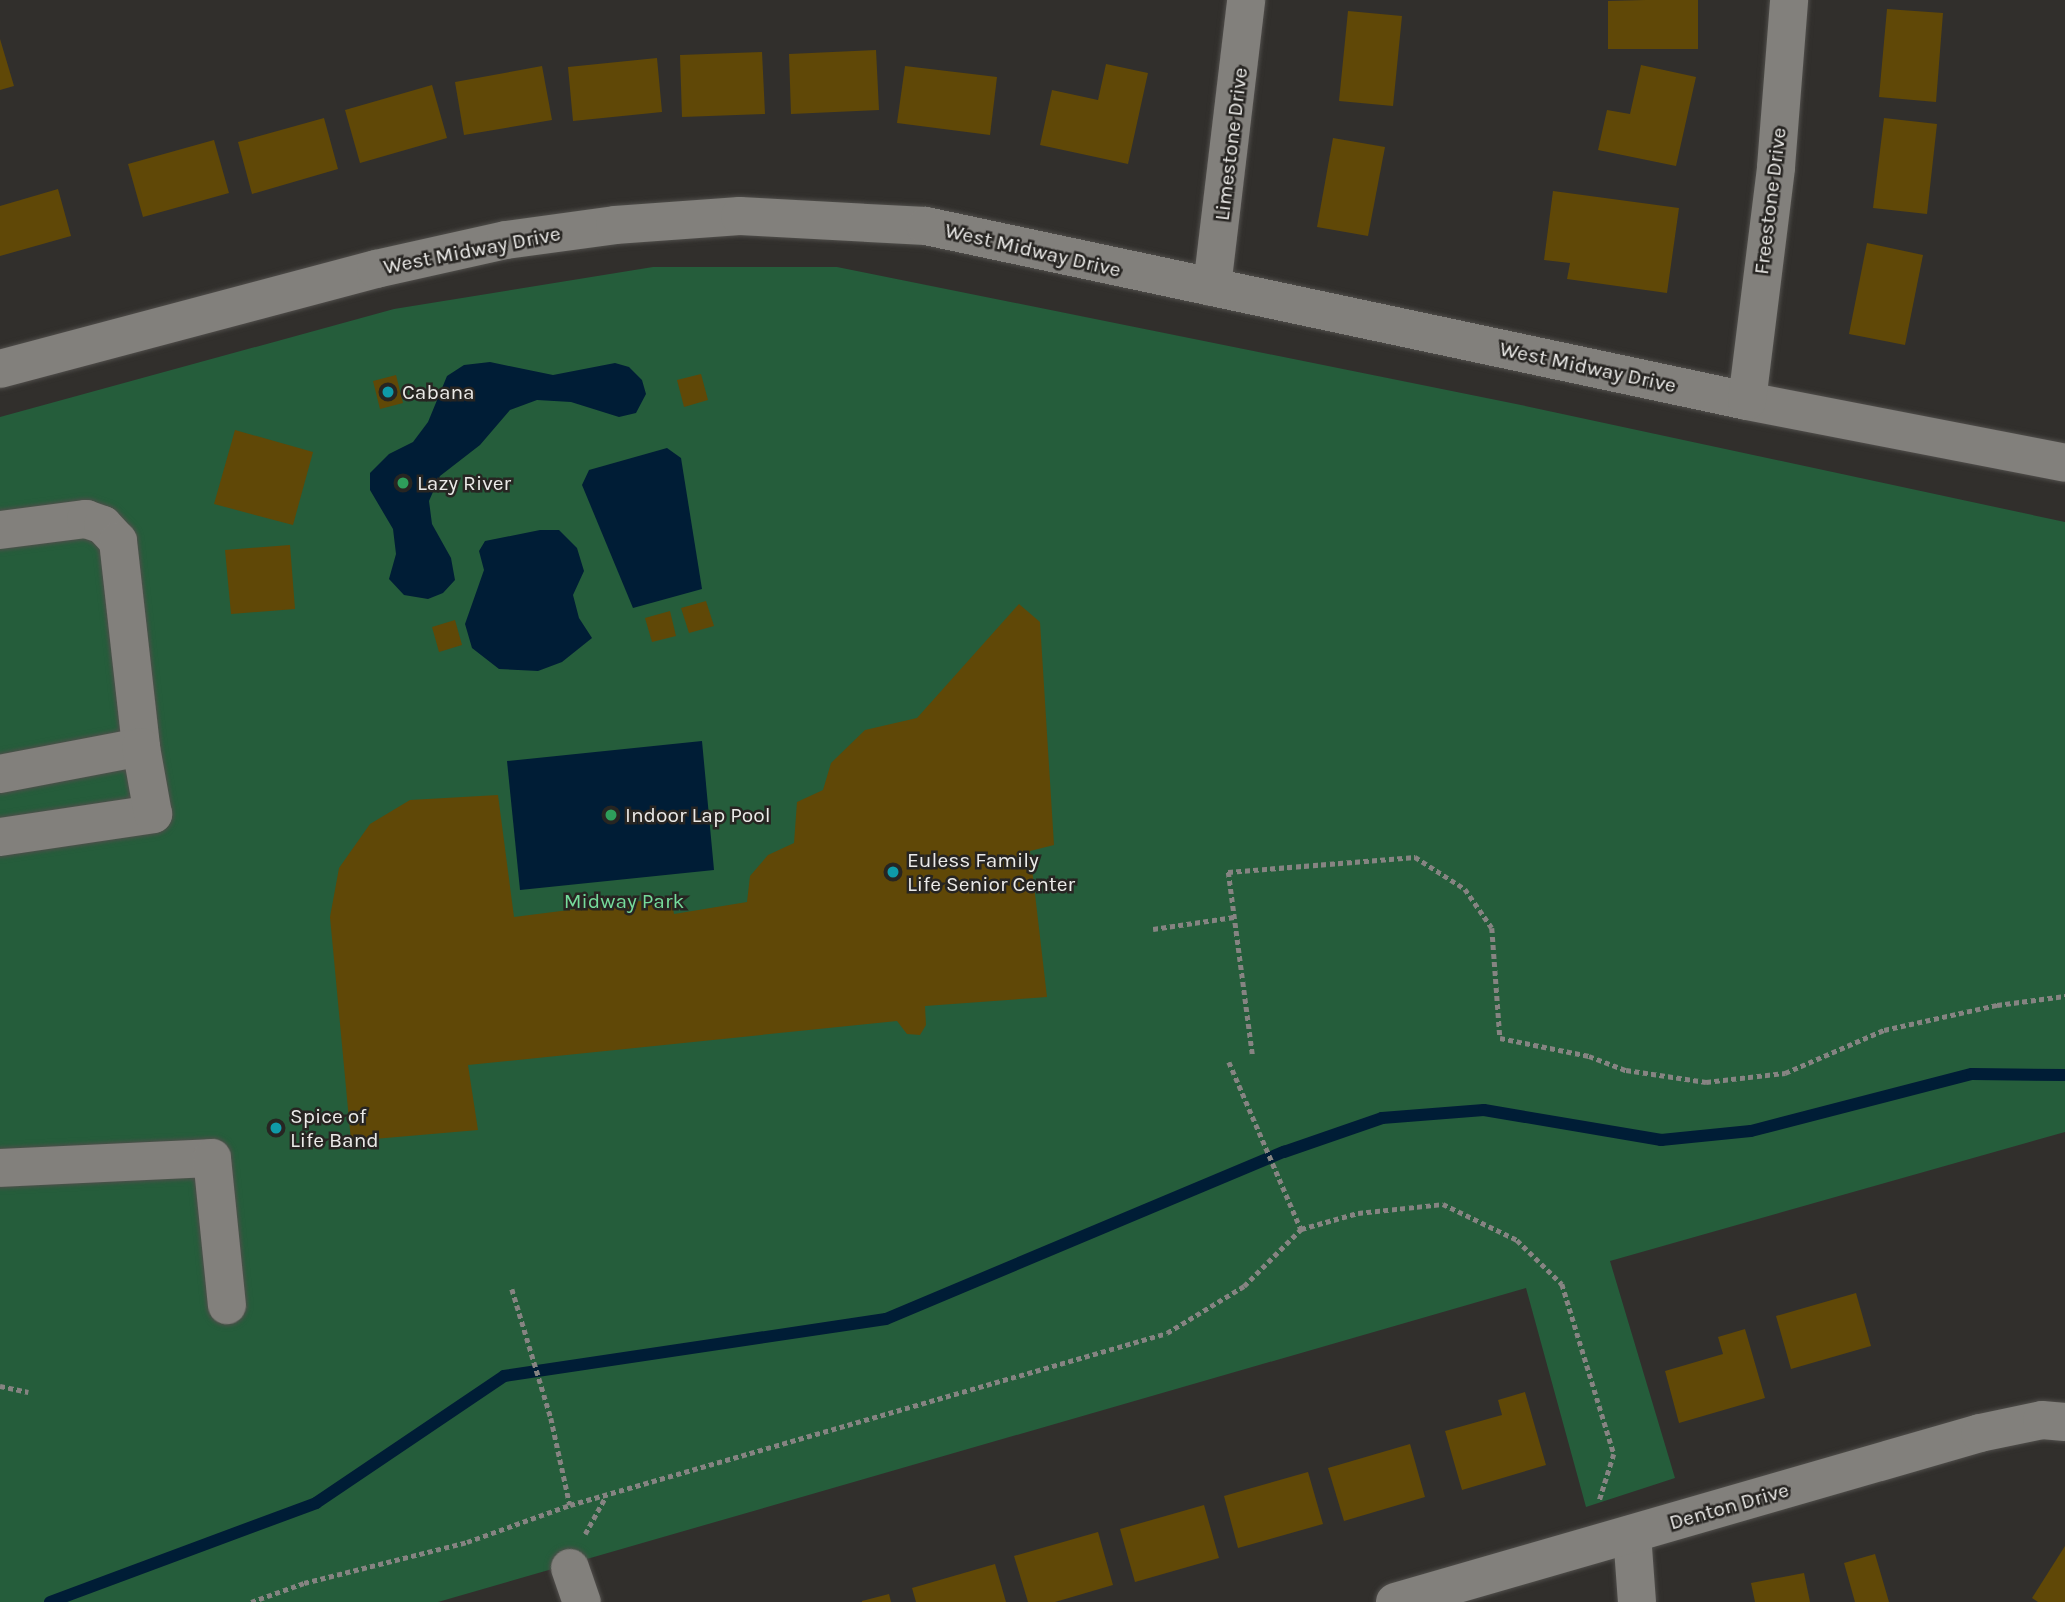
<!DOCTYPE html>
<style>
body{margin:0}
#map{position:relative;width:2065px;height:1602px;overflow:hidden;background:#312f2c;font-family:Karla,sans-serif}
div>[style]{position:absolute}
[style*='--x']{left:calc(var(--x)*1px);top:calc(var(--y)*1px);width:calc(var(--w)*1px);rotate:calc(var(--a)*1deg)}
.green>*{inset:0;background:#255d3b}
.water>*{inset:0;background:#001d36}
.stream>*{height:12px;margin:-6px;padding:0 6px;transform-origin:6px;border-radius:6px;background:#001d36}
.building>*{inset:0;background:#604807}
.path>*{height:4.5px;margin-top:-2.25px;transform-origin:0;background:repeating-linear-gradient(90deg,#868482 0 5px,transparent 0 8.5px)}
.roads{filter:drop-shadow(0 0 2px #504e4b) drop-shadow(0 0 2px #504e4b)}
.minor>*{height:38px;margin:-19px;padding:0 19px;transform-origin:19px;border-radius:19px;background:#82807c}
.dots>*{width:19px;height:19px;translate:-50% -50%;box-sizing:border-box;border:4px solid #272522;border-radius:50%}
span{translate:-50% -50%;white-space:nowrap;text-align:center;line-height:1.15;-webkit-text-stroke:5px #272522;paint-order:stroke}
.street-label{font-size:21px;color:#ebeae8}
.poi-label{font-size:21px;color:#ebeae8}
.left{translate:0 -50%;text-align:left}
.park-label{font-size:21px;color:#76db9b}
</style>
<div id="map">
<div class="green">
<i style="clip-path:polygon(653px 267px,837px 267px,1521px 405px,2065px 522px,2065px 1132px,1610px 1261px,1675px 1478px,1586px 1507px,1526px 1288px,438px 1602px,0 1602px,0 417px,394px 309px)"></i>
</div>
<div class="water">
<i style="clip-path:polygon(490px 362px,553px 375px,615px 363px,629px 367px,642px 380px,646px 394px,636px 413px,619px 417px,571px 402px,537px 400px,510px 410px,480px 445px,440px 476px,429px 501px,432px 524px,451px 558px,455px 580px,443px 593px,428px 599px,404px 595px,389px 579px,396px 554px,393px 529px,370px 490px,370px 473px,389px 454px,413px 442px,428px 422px,447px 376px,464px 365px)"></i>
<i style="clip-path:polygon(667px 448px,681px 458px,702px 589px,633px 608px,582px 485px,589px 470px)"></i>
<i style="clip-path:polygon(540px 530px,559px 530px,577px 548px,584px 571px,573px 595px,579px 618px,592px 638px,562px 662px,538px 671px,499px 669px,472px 648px,465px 624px,484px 570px,479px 551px,485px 541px)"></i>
<i style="clip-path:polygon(702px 741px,714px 870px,520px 890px,507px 761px)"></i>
</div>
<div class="stream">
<i style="--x:50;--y:1602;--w:284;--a:-20.4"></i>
<i style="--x:316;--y:1503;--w:227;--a:-34"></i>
<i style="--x:504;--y:1376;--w:386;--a:-8.5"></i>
<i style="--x:886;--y:1319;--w:432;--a:-22.8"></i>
<i style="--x:1284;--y:1152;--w:104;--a:-19.1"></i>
<i style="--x:1382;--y:1118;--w:102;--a:-4.5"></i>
<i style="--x:1484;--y:1110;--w:180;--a:9.6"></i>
<i style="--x:1661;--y:1140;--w:90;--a:-5.7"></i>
<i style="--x:1751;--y:1131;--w:228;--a:-14.5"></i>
<i style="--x:1972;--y:1074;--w:93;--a:0.6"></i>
</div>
<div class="building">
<i style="clip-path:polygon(1645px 0,1698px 0,1698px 49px,1608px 49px,1608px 1px)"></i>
<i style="clip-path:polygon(1887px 9px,1943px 13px,1936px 102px,1879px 97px)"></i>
<i style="clip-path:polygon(1348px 11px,1402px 16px,1393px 106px,1339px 101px)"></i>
<i style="clip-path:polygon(0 39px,14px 86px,0 90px)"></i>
<i style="clip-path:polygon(876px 50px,879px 110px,791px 114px,789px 54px)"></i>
<i style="clip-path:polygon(762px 52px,765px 114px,682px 117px,680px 55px)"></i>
<i style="clip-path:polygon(657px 58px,662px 112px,573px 121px,568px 67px)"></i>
<i style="clip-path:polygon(1106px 64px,1148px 73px,1128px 164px,1040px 145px,1052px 90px,1098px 100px)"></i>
<i style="clip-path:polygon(1641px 65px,1696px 77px,1676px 166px,1598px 150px,1607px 110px,1630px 114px)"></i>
<i style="clip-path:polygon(542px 66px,552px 120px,464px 135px,455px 82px)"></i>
<i style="clip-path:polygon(905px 66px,997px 77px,990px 135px,897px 123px)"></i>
<i style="clip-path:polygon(432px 85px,447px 138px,360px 163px,345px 110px)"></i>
<i style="clip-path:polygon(324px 118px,338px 169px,252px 194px,238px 142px)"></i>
<i style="clip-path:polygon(1884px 118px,1937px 124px,1927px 214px,1873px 208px)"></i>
<i style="clip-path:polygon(1333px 138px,1385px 147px,1368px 236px,1317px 227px)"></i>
<i style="clip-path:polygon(214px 140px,229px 193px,143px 217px,128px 164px)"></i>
<i style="clip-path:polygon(58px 189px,71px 236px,0 256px,0 206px)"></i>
<i style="clip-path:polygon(1553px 191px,1679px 208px,1667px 293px,1567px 279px,1570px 263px,1544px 260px)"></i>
<i style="clip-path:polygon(1867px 243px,1923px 255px,1905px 345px,1849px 334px)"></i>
<i style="clip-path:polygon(701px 374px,708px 400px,684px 407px,677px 380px)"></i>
<i style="clip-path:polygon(396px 375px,403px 403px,380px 409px,373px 381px)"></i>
<i style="clip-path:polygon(235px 430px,313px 452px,293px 525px,214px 504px)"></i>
<i style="clip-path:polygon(290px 545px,295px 609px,231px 614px,225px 550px)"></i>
<i style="clip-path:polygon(706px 601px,714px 626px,689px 633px,681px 608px)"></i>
<i style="clip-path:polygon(1019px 604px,1040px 622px,1054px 845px,1030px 851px,1047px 997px,925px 1006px,926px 1025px,920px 1035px,907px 1034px,897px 1021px,468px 1065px,478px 1130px,351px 1141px,330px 917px,339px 868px,370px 824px,410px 800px,498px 795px,514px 917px,671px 897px,674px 914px,747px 902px,750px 876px,768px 855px,794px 843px,797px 802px,823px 790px,831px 763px,865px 730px,917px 718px)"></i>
<i style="clip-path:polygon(670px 611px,676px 636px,652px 642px,645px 618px)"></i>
<i style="clip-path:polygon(455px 620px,462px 645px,439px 652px,432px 627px)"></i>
<i style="clip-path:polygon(1856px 1293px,1871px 1346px,1791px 1369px,1776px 1316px)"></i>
<i style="clip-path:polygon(1745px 1329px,1765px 1398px,1679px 1423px,1665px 1371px,1723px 1354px,1718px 1337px)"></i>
<i style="clip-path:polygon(1525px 1392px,1546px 1465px,1462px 1490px,1445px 1431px,1502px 1415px,1498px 1400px)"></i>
<i style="clip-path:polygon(1410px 1444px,1425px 1497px,1344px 1521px,1328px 1468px)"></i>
<i style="clip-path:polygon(1308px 1472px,1323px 1524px,1238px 1548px,1224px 1496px)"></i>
<i style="clip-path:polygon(1204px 1505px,1219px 1558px,1135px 1582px,1120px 1529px)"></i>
<i style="clip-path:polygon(1098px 1532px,1113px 1585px,1055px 1602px,1028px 1602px,1014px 1556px)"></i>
<i style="clip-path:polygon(2065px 1546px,2065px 1602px,2038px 1602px,2032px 1598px)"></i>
<i style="clip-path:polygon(1875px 1554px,1889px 1602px,1855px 1602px,1844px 1563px)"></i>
<i style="clip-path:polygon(995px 1564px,1006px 1602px,916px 1602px,912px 1588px)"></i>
<i style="clip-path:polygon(1804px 1573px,1810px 1602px,1755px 1602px,1751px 1583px)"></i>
<i style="clip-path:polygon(889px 1594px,891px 1602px,862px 1602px,862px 1601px)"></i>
</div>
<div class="path">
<i style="--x:1153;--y:929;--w:82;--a:-8.4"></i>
<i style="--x:1252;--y:1054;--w:184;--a:-97.5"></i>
<i style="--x:1228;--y:872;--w:188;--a:-4.6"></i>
<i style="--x:1415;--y:857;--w:59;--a:32.6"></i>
<i style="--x:1465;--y:889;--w:47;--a:55.3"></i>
<i style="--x:1492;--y:928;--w:110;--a:85.8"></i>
<i style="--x:1500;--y:1038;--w:91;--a:11.4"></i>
<i style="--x:1589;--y:1056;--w:40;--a:21"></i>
<i style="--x:1626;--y:1070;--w:81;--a:8.5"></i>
<i style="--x:1706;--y:1082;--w:80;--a:-6.5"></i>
<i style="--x:1785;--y:1073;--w:108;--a:-23.5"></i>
<i style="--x:1884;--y:1030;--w:116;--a:-12.5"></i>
<i style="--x:1997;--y:1005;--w:69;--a:-7.5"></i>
<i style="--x:1229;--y:1062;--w:182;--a:66.7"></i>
<i style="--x:512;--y:1289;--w:135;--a:73.2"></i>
<i style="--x:551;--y:1418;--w:89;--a:77.7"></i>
<i style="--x:0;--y:1386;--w:29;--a:12"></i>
<i style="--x:585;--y:1534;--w:43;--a:-61.1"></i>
<i style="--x:251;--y:1602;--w:56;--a:-19.7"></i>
<i style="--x:304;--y:1583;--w:168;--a:-14.1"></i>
<i style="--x:467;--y:1542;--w:109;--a:-19.8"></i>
<i style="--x:570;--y:1505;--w:621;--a:-16.07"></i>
<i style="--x:1167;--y:1333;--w:90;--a:-31.4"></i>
<i style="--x:1244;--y:1286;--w:81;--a:-45"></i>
<i style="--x:1301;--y:1229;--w:59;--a:-15.7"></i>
<i style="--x:1358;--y:1213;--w:85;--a:-6"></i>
<i style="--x:1443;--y:1204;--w:82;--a:25.9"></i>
<i style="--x:1517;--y:1240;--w:63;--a:44.4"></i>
<i style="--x:1562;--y:1284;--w:178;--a:73"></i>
<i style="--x:1614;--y:1454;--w:50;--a:107.4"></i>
</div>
<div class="roads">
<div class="minor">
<i style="--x:1212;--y:287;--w:289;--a:-83.2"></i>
<i style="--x:0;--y:369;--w:389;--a:-14.9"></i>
<i style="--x:376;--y:269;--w:133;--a:-12.6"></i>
<i style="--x:506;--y:240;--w:110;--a:-7.8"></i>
<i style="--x:615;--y:225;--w:125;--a:-4.1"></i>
<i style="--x:740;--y:216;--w:186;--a:3.1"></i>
<i style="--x:926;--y:226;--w:839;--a:12.03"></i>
<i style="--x:1747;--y:401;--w:324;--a:11"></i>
<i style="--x:1747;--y:401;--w:236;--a:-82.9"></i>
<i style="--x:1776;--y:167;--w:168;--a:-85.5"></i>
<i style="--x:0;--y:530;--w:87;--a:-7.3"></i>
<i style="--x:86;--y:519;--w:18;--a:19"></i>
<i style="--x:103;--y:525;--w:22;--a:47"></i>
<i style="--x:118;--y:541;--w:207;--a:83.6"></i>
<i style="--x:141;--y:747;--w:144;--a:169.2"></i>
<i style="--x:0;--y:837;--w:155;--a:-8.5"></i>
<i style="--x:153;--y:814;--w:68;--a:-100.2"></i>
<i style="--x:0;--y:1168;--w:212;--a:-2.7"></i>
<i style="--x:212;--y:1158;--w:148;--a:84.2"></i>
<i style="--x:1632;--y:1534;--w:68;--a:85.8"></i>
<i style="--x:570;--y:1568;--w:36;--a:71"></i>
<i style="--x:1395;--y:1602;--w:609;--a:-16.11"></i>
<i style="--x:1980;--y:1433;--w:63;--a:-11.8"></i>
<i style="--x:2042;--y:1420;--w:23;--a:5"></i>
</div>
</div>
<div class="dots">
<i style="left:388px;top:392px;background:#0f9aa8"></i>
<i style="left:403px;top:483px;background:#2e9e5b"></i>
<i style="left:611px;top:815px;background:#2e9e5b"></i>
<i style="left:893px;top:872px;background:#0f9aa8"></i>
<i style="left:276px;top:1128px;background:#0f9aa8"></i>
</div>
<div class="street-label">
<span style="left:1231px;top:144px;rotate:-83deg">Limestone Drive</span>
<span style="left:1770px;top:201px;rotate:-83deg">Freestone Drive</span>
<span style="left:472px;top:250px;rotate:-11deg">West Midway Drive</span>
<span style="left:1033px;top:250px;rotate:13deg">West Midway Drive</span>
<span style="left:1588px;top:367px;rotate:12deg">West Midway Drive</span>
<span style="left:1729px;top:1506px;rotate:-16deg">Denton Drive</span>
</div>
<div class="poi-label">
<span class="left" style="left:402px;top:392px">Cabana</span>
<span class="left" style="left:417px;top:483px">Lazy River</span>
<span class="left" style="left:625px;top:815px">Indoor Lap Pool</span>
<span class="left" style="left:907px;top:872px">Euless Family<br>Life Senior Center</span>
<span class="left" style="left:290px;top:1128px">Spice of<br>Life Band</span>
</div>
<div class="park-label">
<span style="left:624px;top:901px">Midway Park</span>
</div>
</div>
